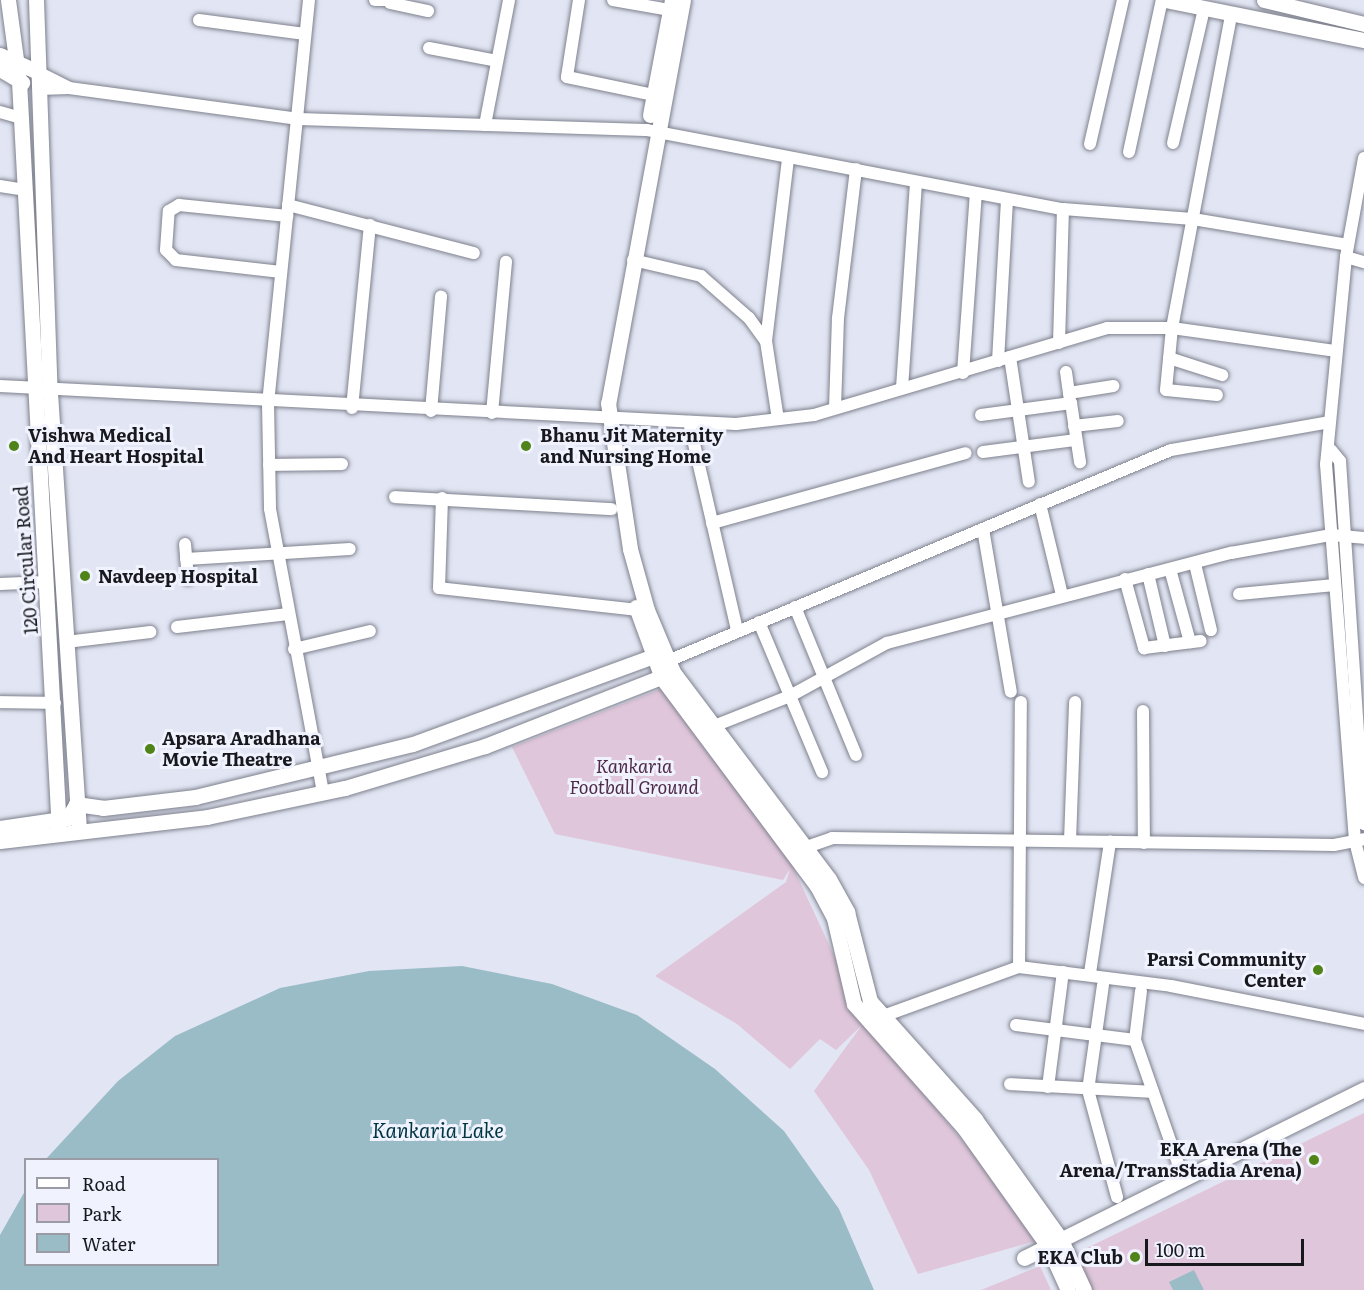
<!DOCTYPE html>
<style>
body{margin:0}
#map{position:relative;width:1364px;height:1290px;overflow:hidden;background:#e2e5f3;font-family:Literata,serif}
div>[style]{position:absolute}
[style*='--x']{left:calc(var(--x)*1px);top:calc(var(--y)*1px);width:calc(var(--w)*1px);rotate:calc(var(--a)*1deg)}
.green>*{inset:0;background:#e0c6da}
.water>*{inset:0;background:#99bcc7}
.roads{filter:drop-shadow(0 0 2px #7e818d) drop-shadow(0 0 2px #7e818d)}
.minor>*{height:12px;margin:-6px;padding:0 6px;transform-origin:6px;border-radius:6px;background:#fff}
.major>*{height:15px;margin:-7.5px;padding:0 7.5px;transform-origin:7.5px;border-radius:7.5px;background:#fff}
.dots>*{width:16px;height:16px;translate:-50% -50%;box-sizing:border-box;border:3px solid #f0f2fe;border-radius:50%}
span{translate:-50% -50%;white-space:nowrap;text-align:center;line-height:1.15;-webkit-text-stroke:6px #f0f2fe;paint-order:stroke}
.poi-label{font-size:18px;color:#18191e;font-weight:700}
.left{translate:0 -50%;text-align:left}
.right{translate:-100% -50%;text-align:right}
.street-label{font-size:18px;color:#18191e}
.park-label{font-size:18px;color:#502b49;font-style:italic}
.water-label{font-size:20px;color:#003542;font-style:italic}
.legend{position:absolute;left:24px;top:1158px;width:195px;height:108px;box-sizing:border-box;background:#f0f2fe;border:2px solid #9a9ba4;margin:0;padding:8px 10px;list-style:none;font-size:18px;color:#18191e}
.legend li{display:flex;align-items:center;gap:12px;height:30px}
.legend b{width:30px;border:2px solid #9a9ba4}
.scale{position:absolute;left:1145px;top:1239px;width:159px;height:27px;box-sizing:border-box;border:3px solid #18191e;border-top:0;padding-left:8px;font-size:18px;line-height:21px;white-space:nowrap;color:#18191e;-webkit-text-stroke:4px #f0f2fe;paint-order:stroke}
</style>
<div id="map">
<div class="green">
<i style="clip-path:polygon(661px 689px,792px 865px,865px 1022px,1043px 1239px,918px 1274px,869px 1170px,814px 1091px,862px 1025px,836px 1050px,820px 1039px,790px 1069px,737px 1024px,655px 976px,786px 882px,790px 869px,783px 880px,555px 834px,512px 747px)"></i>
<i style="clip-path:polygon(1364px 1113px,1364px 1290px,1089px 1290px,1078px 1265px,1087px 1248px)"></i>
<i style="clip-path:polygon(1040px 1266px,1051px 1290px,981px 1290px)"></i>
</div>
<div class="water">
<i style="clip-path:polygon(462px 966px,552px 984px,637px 1015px,715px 1069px,784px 1131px,839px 1209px,874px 1290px,0 1290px,0 1235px,25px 1191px,26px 1264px,218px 1264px,218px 1160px,46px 1159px,118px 1081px,175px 1036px,280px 988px,369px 971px)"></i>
<i style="clip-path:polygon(1194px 1270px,1204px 1290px,1173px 1290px,1169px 1282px)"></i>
</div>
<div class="roads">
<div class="minor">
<i style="--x:309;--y:0;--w:405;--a:95.8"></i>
<i style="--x:268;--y:403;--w:106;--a:88.9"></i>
<i style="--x:270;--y:509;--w:289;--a:79.4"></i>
<i style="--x:375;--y:0;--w:16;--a:0"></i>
<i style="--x:579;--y:0;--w:78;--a:98.9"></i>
<i style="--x:567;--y:77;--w:89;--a:11.7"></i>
<i style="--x:613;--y:0;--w:58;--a:10"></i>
<i style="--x:390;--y:3;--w:39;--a:12"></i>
<i style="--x:199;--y:20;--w:107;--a:7.5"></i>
<i style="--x:429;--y:48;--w:69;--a:10.8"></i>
<i style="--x:38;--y:72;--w:34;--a:27"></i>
<i style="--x:39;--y:89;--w:30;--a:-2"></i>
<i style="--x:69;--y:88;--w:230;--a:7.7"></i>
<i style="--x:297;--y:119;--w:350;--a:1.8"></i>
<i style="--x:647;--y:130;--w:423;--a:10.8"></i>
<i style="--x:1063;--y:209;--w:130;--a:4.4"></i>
<i style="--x:1193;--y:219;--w:157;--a:9.5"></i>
<i style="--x:0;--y:112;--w:22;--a:16"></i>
<i style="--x:485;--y:125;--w:127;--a:-79.1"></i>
<i style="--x:1173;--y:143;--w:138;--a:-77"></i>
<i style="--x:1090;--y:144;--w:148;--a:-77.1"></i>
<i style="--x:1129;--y:152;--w:156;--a:-77.8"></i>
<i style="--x:1364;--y:158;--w:101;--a:100.3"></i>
<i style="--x:1346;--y:257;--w:208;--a:95.5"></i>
<i style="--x:1326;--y:464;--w:378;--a:85.6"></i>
<i style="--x:1355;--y:841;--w:38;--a:76"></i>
<i style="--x:0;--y:186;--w:25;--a:9"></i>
<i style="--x:288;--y:205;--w:192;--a:14.5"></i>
<i style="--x:1346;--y:257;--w:19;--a:16"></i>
<i style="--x:633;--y:260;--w:70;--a:13.2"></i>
<i style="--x:701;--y:276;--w:64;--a:41.2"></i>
<i style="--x:749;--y:318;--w:29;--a:54"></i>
<i style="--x:766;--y:341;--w:79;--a:81.3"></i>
<i style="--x:281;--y:272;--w:106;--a:-173.5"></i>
<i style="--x:176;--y:260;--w:14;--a:-135"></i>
<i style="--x:166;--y:250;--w:39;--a:-86"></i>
<i style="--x:169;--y:211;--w:12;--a:-31"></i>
<i style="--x:179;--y:205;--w:109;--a:5.8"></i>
<i style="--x:766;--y:341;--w:183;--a:-83.1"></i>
<i style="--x:1059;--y:343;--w:134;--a:-88.3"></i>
<i style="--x:1010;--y:357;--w:126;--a:81.4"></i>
<i style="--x:1169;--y:358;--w:56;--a:17.8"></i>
<i style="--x:998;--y:361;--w:162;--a:-86.8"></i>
<i style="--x:1066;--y:372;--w:27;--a:82"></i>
<i style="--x:963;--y:373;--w:180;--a:-85.9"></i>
<i style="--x:0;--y:386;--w:737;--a:2.96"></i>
<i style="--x:736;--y:424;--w:79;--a:-6.6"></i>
<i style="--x:814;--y:415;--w:306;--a:-16.5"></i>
<i style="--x:1107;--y:328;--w:65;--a:0"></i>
<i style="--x:1172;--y:328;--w:166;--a:8"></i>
<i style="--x:902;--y:388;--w:205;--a:-86.1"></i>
<i style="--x:1069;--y:393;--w:45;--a:-9"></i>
<i style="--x:1217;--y:395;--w:51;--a:-174.4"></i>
<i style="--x:1166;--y:390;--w:62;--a:-84.5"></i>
<i style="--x:1172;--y:328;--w:318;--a:-79.3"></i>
<i style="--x:352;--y:408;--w:184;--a:-84.4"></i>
<i style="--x:835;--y:408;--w:90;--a:-88.1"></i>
<i style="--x:838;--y:318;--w:150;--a:-83.1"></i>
<i style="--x:431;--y:411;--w:115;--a:-85"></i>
<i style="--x:492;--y:413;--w:152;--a:-84.7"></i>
<i style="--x:981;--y:415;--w:91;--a:-7.6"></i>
<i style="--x:1071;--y:403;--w:60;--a:81.3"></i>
<i style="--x:689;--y:422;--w:213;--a:77"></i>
<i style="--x:1074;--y:426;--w:44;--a:-6.5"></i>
<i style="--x:1331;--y:450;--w:14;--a:51"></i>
<i style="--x:1340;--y:461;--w:364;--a:86.2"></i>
<i style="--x:983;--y:452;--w:94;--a:-7.4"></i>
<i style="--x:269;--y:465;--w:73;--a:-0.8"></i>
<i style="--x:395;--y:497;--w:217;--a:3.2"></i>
<i style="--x:442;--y:498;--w:90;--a:91.9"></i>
<i style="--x:439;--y:588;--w:199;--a:6.3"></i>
<i style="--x:1040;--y:504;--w:94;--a:76.4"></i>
<i style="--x:712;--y:523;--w:263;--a:-15.4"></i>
<i style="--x:983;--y:529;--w:165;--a:80.3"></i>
<i style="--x:185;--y:544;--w:35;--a:85"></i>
<i style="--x:186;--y:559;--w:164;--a:-3.5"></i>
<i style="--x:1195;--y:564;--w:68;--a:76.4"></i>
<i style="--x:1170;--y:569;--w:76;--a:74.7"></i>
<i style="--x:1148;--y:574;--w:74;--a:76.7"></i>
<i style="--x:1125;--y:579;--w:72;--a:74.6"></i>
<i style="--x:1144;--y:648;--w:57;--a:-7"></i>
<i style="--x:0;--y:584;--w:47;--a:-2.4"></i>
<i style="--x:1239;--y:594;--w:96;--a:-5.4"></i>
<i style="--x:795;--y:607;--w:160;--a:67.6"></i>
<i style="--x:759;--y:622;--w:163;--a:67.2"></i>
<i style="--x:177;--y:627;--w:112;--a:-6.7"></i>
<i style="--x:66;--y:642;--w:85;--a:-6.8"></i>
<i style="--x:294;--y:649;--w:78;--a:-13.3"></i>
<i style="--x:668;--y:661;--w:545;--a:-22.76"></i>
<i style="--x:1171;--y:450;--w:161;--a:-10"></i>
<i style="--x:0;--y:702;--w:55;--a:1"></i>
<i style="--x:1143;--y:711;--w:132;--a:89.6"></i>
<i style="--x:714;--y:726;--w:82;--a:-21.5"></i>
<i style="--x:790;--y:696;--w:111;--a:-28.7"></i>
<i style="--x:887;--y:643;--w:356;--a:-14.7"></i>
<i style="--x:1231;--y:553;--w:102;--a:-10.2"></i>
<i style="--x:1331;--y:535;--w:33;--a:5"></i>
<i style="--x:1070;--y:841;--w:139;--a:-87.9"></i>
<i style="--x:798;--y:850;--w:36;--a:-19"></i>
<i style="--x:832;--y:838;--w:502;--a:0.8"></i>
<i style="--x:1334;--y:845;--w:31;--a:-11"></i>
<i style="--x:1019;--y:967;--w:265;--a:-89.6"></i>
<i style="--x:1090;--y:973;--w:133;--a:-81.3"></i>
<i style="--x:1103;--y:985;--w:106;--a:98.1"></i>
<i style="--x:1088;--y:1090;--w:111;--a:74.8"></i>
<i style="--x:1141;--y:991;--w:49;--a:97"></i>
<i style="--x:1135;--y:1040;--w:133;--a:70.8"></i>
<i style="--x:875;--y:1019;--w:153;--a:-19.9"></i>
<i style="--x:1019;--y:967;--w:153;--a:7.1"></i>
<i style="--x:1171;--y:986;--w:197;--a:11.1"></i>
<i style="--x:1016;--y:1025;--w:120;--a:7.2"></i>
<i style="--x:1010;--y:1084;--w:143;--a:3.2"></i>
<i style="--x:1048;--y:1087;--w:116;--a:-82.6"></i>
</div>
<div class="major">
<i style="--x:8;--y:0;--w:82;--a:82.3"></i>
<i style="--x:19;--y:81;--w:751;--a:86.95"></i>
<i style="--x:36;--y:0;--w:393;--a:88"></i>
<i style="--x:50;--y:393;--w:436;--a:86.2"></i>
<i style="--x:683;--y:0;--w:410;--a:100.5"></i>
<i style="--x:608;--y:403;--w:148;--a:81.4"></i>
<i style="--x:630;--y:549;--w:63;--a:74.4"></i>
<i style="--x:647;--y:610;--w:67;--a:67.2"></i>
<i style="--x:673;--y:672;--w:259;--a:53"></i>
<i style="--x:829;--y:879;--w:38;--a:61"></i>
<i style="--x:847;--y:912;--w:92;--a:75.5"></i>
<i style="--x:870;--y:1001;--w:158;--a:48.3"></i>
<i style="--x:975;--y:1119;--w:146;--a:54.5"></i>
<i style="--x:1060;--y:1238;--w:57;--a:65.2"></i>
<i style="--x:1165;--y:0;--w:203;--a:11.4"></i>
<i style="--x:1264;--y:0;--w:103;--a:13.5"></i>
<i style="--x:0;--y:55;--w:42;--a:24.1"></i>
<i style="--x:0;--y:69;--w:26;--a:31"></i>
<i style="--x:650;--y:115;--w:117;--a:-79.2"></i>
<i style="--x:636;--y:607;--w:76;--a:69.9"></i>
<i style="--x:662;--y:678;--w:259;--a:53.3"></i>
<i style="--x:817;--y:886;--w:36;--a:62"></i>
<i style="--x:834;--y:918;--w:88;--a:76.9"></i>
<i style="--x:854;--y:1004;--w:166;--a:48.4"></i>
<i style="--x:964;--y:1128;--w:145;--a:54.6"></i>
<i style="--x:1048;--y:1246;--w:48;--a:65.6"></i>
<i style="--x:0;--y:828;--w:69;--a:-8.4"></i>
<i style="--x:68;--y:818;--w:16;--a:-60"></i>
<i style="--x:76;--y:804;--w:27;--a:8"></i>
<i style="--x:103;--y:808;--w:93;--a:-6.8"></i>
<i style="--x:195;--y:797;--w:224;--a:-13.7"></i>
<i style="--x:413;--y:744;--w:264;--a:-20.1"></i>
<i style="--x:0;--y:841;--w:208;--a:-6.6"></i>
<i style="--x:207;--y:817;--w:141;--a:-11.9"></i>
<i style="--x:345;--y:788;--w:146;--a:-16.7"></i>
<i style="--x:485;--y:746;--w:200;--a:-21.4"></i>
<i style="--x:1024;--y:1258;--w:380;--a:-26.4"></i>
</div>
</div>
<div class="dots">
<i style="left:14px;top:446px;background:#508318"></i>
<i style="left:526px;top:446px;background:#508318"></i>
<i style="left:85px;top:576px;background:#508318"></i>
<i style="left:150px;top:749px;background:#508318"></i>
<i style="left:1318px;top:970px;background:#508318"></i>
<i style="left:1314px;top:1160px;background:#508318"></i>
<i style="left:1135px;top:1257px;background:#508318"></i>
</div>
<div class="poi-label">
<span class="left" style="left:28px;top:446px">Vishwa Medical<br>And Heart Hospital</span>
<span class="left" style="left:540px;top:446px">Bhanu Jit Maternity<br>and Nursing Home</span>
<span class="left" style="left:98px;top:576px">Navdeep Hospital</span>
<span class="left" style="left:162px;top:749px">Apsara Aradhana<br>Movie Theatre</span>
<span class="right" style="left:1306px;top:970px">Parsi Community<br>Center</span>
<span class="right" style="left:1302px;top:1160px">EKA Arena (The<br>Arena/TransStadia Arena)</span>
<span class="right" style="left:1123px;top:1257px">EKA Club</span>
</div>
<div class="street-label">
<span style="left:26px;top:560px;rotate:-94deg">120 Circular Road</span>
</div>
<div class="park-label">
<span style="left:634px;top:777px">Kankaria<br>Football Ground</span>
</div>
<div class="water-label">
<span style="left:438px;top:1129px">Kankaria Lake</span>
</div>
<ul class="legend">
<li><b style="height:8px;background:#fff"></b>Road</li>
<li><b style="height:16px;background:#e0c6da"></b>Park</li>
<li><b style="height:16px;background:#99bcc7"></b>Water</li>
</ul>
<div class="scale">100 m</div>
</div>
